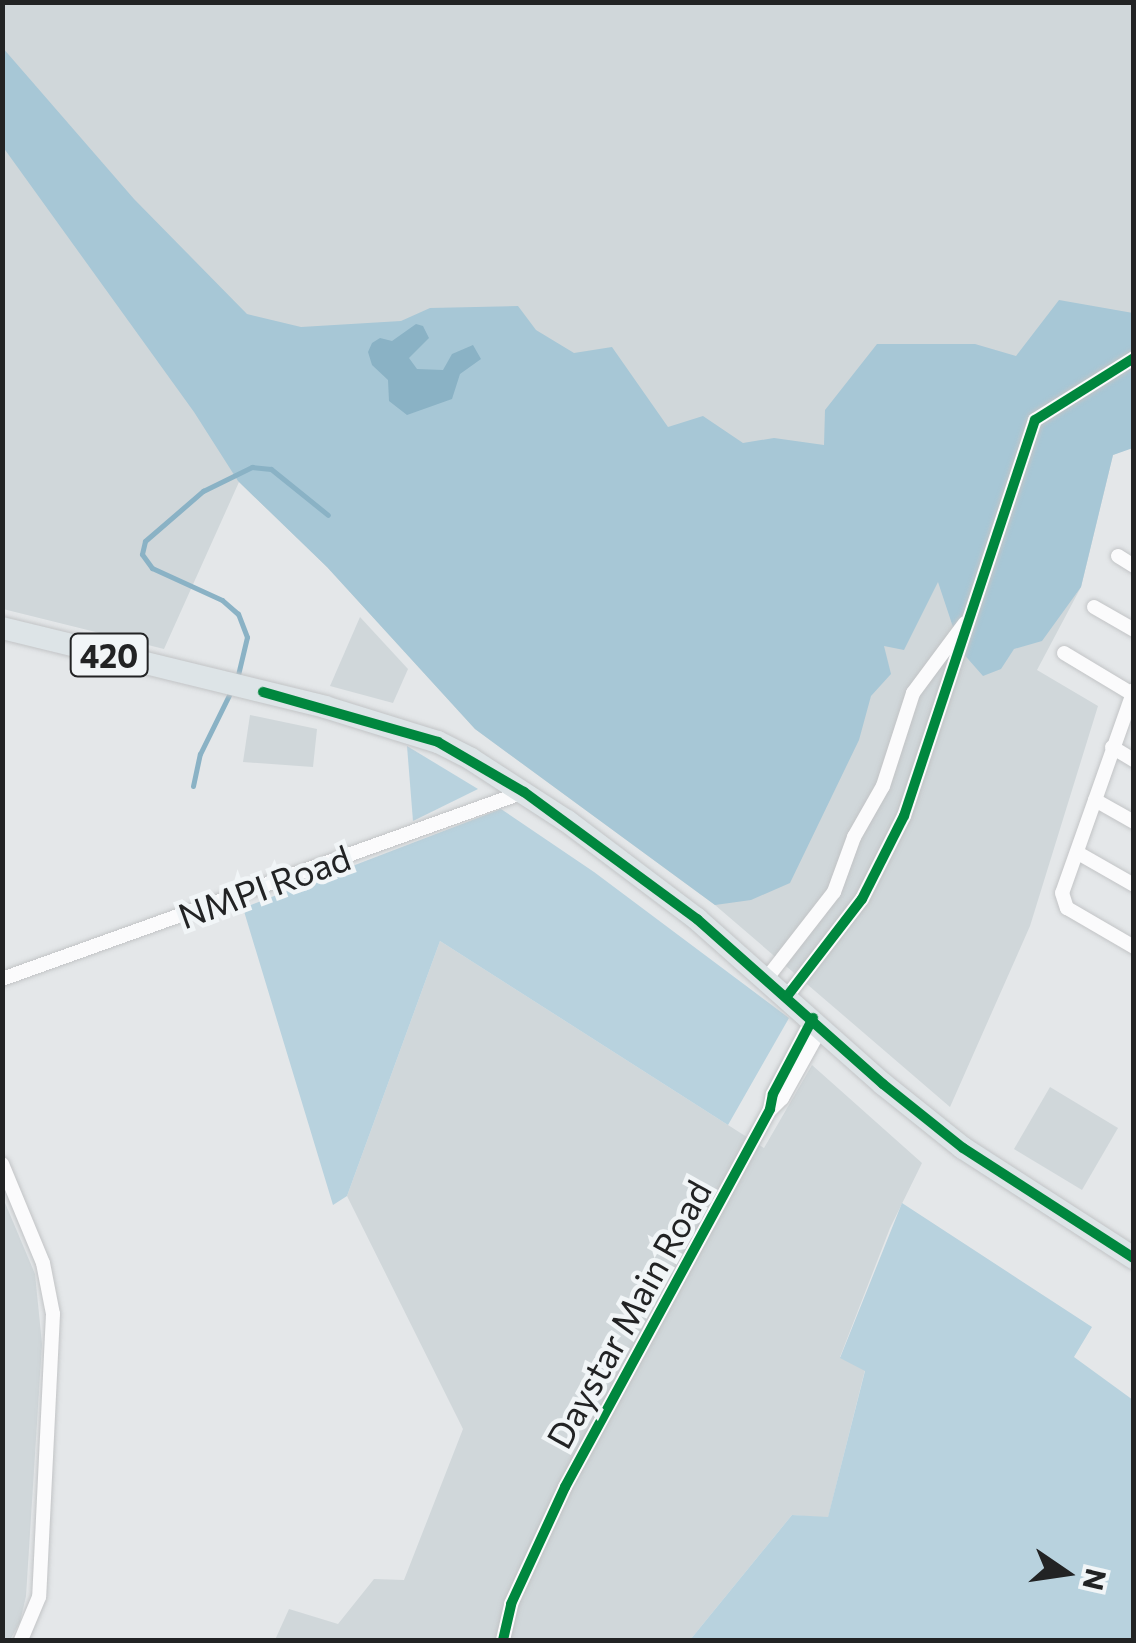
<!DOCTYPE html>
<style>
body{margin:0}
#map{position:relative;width:1136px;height:1643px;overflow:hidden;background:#e4e7e9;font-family:Commissioner,sans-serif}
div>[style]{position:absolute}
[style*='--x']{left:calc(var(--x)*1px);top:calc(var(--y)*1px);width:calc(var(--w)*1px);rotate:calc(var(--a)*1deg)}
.built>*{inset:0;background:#d0d7da}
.green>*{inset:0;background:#b8d2de}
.forest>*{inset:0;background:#a7c7d6}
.water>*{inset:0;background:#8ab2c5}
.stream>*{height:5px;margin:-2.5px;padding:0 2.5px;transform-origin:2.5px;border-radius:2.5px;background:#8ab2c5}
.roads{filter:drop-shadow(0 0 2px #c2c4c6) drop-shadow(0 0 2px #c2c4c6)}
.street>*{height:14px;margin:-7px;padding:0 7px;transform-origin:7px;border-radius:7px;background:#fbfbfc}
.primary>*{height:22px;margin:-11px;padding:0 11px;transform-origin:11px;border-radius:11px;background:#dde4e7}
.cycleway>*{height:10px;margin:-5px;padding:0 5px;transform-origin:5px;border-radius:5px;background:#00873e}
span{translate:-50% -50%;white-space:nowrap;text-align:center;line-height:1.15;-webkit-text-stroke:9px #f1f5f7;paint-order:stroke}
.shield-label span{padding:2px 8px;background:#f1f5f7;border:2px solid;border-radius:8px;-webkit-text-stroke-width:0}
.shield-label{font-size:32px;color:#222324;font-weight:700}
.street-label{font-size:35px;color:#222324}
.frame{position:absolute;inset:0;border:5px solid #222324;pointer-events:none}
.north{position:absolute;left:1016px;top:1523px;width:100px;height:100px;-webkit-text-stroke:8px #f1f5f7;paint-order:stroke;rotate:103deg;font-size:28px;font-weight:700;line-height:40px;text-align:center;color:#222324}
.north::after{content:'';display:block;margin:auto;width:35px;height:45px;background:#222324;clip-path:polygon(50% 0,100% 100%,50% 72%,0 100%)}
</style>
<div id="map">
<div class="built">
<i style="clip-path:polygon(2px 3px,1133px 3px,1133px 447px,1113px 455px,1081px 587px,1037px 670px,1098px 706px,1030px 926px,950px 1107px,715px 905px,475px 729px,327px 567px,239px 482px,164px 649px,3px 609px)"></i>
<i style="clip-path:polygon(360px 617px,408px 669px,393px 703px,330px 686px)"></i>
<i style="clip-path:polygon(250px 715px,317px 729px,313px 767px,243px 762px)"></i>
<i style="clip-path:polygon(440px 941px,764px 1148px,812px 1065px,922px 1163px,890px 1228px,840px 1357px,865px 1370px,828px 1518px,792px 1515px,690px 1640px,275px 1640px,289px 1609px,338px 1624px,374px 1579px,404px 1580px,463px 1429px,347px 1196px)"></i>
<i style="clip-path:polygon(1050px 1087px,1118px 1128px,1082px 1190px,1014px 1149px)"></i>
<i style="clip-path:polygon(3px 1198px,35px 1274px,42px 1344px,26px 1596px,20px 1622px,10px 1640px,2px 1640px)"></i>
</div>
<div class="green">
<i style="clip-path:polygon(407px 746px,478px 789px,413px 821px)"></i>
<i style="clip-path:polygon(501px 809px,594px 872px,789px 1018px,728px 1125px,440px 941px,347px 1196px,333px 1205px,243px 908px)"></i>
<i style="clip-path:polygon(902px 1203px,1092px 1327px,1074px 1357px,1133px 1400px,1133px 1640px,690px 1640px,792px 1515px,828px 1517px,865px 1371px,840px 1358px)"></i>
</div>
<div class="forest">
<i style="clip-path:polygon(2px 47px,134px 199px,247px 314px,301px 327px,401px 321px,430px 308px,518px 306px,536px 330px,574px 353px,612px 347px,668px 427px,703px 416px,743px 443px,774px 438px,824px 445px,825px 410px,877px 344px,975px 344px,1016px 356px,1059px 300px,1133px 313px,1133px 448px,1113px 455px,1081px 587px,1042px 641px,1014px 649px,1001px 669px,983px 676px,961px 651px,938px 582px,904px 650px,884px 646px,891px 674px,871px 696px,859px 740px,790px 883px,751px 900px,715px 905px,475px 729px,327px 567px,238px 481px,194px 412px,3px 147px)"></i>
</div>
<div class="water">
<i style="clip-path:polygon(416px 324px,423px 326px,429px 338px,409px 358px,417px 369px,443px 370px,452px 354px,473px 345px,481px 359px,460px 374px,452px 399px,407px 415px,389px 401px,388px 380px,372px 365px,368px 352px,372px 343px,380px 338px,392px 341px)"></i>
</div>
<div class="stream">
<i style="--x:237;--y:679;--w:43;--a:-76.6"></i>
<i style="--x:247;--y:637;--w:25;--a:-111"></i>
<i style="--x:238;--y:614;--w:21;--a:-139"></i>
<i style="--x:222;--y:600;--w:77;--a:-155.4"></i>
<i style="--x:152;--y:568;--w:17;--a:-126"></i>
<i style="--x:142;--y:554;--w:13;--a:-77"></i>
<i style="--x:145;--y:541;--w:77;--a:-40.8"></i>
<i style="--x:203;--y:491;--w:55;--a:-26.1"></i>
<i style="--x:252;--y:467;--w:19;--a:6"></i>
<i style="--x:271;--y:469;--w:73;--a:38.9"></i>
<i style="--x:193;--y:786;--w:33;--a:-78"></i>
<i style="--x:200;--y:754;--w:72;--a:-63.8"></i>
</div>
<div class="roads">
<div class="street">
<i style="--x:1118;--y:556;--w:19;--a:32"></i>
<i style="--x:1094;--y:607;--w:46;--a:29.9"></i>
<i style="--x:1064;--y:653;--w:82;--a:31"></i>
<i style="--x:1134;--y:690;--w:215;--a:109.5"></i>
<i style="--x:1062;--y:893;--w:16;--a:72"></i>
<i style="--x:1067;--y:908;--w:78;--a:30.2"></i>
<i style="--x:1112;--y:747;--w:26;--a:31"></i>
<i style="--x:1095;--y:800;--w:45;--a:29.4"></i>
<i style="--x:1078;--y:853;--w:64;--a:29.7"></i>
<i style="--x:767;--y:978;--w:109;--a:-52.1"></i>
<i style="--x:834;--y:892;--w:59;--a:-70"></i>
<i style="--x:854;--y:837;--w:59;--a:-60.4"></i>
<i style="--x:883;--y:786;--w:98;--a:-72.1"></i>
<i style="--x:913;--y:693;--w:87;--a:-53.4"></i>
<i style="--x:2;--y:979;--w:554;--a:-19.71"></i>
<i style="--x:788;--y:995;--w:121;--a:-52.4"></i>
<i style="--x:862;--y:899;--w:93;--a:-63.2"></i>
<i style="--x:904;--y:816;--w:417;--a:-71.7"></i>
<i style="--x:1035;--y:420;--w:117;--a:-32.1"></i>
<i style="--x:771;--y:1109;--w:16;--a:-45"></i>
<i style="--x:782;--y:1098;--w:82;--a:-60.9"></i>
<i style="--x:2;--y:1164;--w:107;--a:67.5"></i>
<i style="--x:43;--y:1263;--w:52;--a:78.9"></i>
<i style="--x:53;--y:1314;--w:283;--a:92.8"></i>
<i style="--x:39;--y:1597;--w:47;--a:112.7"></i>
<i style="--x:503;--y:1640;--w:37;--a:-77"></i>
<i style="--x:511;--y:1604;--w:129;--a:-65.2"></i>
<i style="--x:565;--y:1487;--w:430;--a:-61.5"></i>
<i style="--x:770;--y:1109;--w:15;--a:-79"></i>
<i style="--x:773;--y:1094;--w:86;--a:-62.2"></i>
</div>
<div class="primary">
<i style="--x:2;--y:628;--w:333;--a:13.7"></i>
<i style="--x:325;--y:707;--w:118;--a:17.2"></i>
<i style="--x:438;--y:742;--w:37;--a:27"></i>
<i style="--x:471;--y:759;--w:114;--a:32.9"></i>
<i style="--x:567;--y:821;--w:163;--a:37"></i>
<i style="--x:697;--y:919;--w:249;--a:41.6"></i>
<i style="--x:883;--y:1084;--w:102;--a:38.7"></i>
<i style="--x:963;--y:1148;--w:203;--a:32.8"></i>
</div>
</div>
<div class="cycleway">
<i style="--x:263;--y:692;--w:182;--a:15.9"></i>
<i style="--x:438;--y:742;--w:99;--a:30.2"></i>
<i style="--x:524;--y:792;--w:215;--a:36.3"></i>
<i style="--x:697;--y:919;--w:249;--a:41.6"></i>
<i style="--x:883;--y:1084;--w:102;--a:38.7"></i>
<i style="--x:963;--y:1148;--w:203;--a:32.8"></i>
<i style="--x:788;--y:995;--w:121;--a:-52.4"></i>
<i style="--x:862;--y:899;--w:93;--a:-63.2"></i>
<i style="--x:904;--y:816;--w:417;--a:-71.7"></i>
<i style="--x:1035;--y:420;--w:117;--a:-32.1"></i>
<i style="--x:503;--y:1640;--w:37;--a:-77"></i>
<i style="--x:511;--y:1604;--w:129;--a:-65.2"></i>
<i style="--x:565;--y:1487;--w:430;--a:-61.5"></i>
<i style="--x:770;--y:1109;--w:15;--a:-79"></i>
<i style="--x:773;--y:1094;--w:86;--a:-62.2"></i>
</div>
<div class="shield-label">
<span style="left:109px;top:655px">420</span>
</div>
<div class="street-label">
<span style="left:264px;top:886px;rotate:-20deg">NMPI Road</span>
<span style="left:628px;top:1314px;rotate:-61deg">Daystar Main Road</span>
</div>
<div class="frame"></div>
<div class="north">N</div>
</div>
